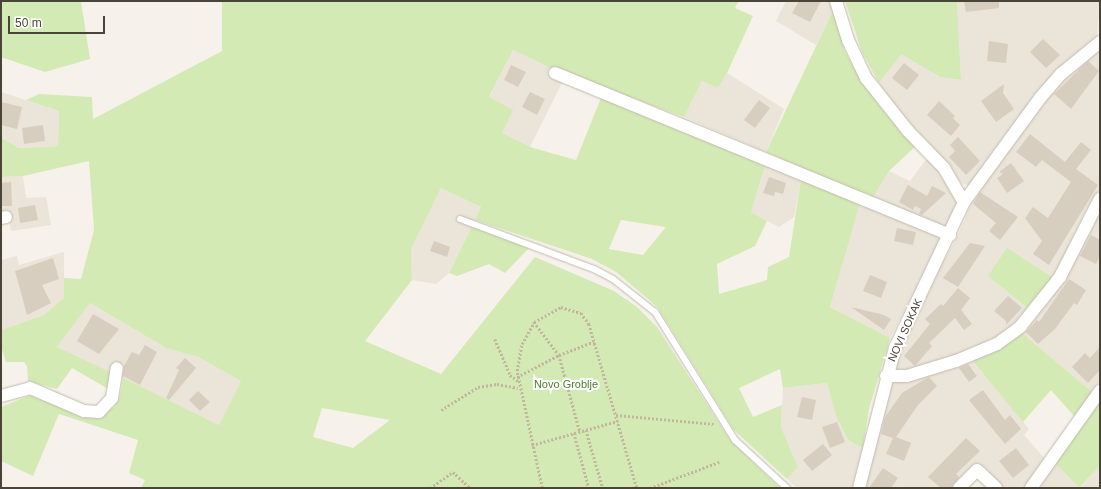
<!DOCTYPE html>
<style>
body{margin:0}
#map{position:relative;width:1101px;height:489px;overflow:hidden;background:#f6f2eb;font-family:Arial,sans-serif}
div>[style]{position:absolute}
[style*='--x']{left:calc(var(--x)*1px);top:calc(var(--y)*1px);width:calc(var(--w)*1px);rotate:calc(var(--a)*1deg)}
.residential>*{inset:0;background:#eae4d9}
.green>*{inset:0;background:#d3eab4}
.building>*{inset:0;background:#d8cec0}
.path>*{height:2.5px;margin-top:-1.25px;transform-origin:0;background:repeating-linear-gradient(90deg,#c4b59e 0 2px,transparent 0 4px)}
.roads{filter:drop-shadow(0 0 1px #c2baad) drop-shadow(0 0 1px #c2baad)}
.lane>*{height:6px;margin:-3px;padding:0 3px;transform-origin:3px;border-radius:3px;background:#fff}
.street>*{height:12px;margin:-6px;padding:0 6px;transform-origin:6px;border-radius:6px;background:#fff}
span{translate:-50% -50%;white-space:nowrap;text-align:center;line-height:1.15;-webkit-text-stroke:4px #fff;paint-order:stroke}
.street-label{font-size:11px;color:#4a4338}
.park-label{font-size:11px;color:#4c7e29}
.frame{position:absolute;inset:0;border:2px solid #4a4338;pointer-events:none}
.scale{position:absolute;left:8px;top:16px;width:97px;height:18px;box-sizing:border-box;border:2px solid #4a4338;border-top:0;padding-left:5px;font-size:12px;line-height:14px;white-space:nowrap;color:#4a4338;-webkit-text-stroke:3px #fff;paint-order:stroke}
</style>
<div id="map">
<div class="residential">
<i style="clip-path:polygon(786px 1px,831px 1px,835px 6px,816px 45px,776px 21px)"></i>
<i style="clip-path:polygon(957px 1px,1100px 1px,1097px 37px,970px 186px,961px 183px,949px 165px,912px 128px,879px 83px,901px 53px,940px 77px,961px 80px)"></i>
<i style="clip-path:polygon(1100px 48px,1100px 189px,1085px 212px,1053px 278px,988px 276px,1030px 310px,998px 340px,912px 371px,897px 370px,896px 360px,926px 292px,956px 239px,978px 189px,1064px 77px)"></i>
<i style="clip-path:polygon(513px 50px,553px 69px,563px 81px,530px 147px,502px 133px,489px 98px)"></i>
<i style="clip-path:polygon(727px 73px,784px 109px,766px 152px,684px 117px,702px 81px,718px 88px)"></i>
<i style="clip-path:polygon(1px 92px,59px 111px,58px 146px,19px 148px,1px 138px)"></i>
<i style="clip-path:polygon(928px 157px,943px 174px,959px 202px,947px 230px,872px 199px,889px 171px,910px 181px)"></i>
<i style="clip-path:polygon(766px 163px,801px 179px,794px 217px,779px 227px,751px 212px)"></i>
<i style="clip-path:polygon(23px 176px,26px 198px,46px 197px,51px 225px,11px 231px,8px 214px,1px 214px,1px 177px)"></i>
<i style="clip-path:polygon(441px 188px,481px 207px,449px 273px,436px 284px,412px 280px,411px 249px)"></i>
<i style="clip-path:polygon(860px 204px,943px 238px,890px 338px,830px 307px)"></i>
<i style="clip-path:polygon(1100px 207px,1100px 381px,1092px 392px,1022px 333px,1054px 294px)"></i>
<i style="clip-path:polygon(64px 252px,64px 298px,44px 315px,1px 330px,1px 260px,17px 256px,19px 265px)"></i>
<i style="clip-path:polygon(90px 303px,166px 348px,198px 357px,241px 381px,219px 425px,57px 347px)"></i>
<i style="clip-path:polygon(972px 360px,1029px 429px,1024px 435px,1045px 459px,1025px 488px,1002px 488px,978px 464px,955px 488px,866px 488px,877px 431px,891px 383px)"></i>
<i style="clip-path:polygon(827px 383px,836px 416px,848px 440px,863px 448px,853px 488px,797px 488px,787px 479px,798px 467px,781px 427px,783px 388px)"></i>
<i style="clip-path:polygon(1054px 462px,1079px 488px,1036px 488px)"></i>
<i style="clip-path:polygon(1100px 466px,1100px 488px,1080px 488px)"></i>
</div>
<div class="green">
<i style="clip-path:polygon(1px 1px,81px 1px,90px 59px,45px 72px,1px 57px)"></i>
<i style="clip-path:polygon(evenodd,222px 1px,739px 1px,735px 8px,753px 16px,727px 73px,718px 88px,702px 81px,684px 117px,553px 69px,513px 50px,489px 97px,513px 110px,502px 133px,530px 147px,576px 160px,601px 98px,766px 163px,751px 212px,767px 221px,755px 246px,717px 264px,719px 294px,767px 280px,768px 267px,789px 257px,801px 179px,860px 204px,830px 307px,890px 338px,869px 409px,863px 448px,848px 440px,836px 416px,827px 383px,783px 388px,780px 369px,739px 388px,753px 417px,782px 405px,781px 427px,798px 467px,787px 479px,734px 430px,658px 308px,647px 298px,616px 272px,592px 259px,475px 220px,481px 207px,441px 188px,411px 249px,412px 280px,365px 341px,441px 374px,535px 257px,614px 291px,637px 307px,657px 327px,730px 440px,780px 488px,141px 488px,145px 480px,129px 473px,138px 440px,59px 414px,33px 476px,1px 461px,1px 407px,31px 395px,98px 418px,114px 407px,120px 397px,123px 378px,219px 425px,241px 381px,198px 357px,166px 348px,90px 303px,57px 347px,112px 373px,110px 390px,72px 368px,57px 389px,28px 381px,27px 366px,24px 362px,6px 362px,1px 346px,1px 330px,44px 315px,64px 298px,64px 278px,81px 279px,94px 230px,89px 161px,23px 176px,1px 177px,1px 138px,19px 148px,58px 146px,59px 111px,26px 100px,39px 94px,92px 97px,93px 119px,222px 51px,222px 1px,621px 220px,665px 227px,665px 228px,643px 255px,609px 249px,621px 220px,222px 1px,322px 408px,390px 420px,353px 448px,313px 437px,322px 408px)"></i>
<i style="clip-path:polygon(845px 1px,957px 1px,961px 80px,940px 77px,901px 54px,879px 83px,862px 52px)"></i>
<i style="clip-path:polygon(835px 6px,844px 50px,860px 79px,917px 145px,889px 171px,872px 199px,766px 152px)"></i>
<i style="clip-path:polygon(472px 226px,529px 248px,505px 273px,489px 264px,457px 276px,449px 273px)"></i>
<i style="clip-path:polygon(1007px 248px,1053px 278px,1030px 310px,988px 276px)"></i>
<i style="clip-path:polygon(1022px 333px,1092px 392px,1074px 416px,1051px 390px,1023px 422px,972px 360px,999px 349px)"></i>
<i style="clip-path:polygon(1100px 398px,1100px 466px,1079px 488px,1054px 462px)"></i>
</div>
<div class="building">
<i style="clip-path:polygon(799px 1px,821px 1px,810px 22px,792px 13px)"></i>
<i style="clip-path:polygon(964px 1px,999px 1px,999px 8px,966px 12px)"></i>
<i style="clip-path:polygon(1043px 39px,1060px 55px,1046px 68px,1030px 52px)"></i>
<i style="clip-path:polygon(989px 41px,1008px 44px,1006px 63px,987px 61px)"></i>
<i style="clip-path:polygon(1088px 61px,1099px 71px,1071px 109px,1054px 94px)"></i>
<i style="clip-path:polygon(904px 63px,919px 75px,907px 90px,892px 78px)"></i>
<i style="clip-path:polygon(511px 65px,526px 72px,518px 87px,504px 80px)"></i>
<i style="clip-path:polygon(1004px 84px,1003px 93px,1014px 109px,996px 122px,981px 101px)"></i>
<i style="clip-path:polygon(530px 92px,545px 99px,537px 115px,522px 107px)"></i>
<i style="clip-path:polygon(759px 100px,770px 108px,755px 128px,744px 120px)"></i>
<i style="clip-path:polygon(939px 101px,955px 116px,953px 118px,960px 125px,951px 136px,927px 115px)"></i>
<i style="clip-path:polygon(1px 102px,22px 107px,17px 129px,1px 125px)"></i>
<i style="clip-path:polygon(43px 125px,45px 141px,24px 144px,22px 128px)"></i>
<i style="clip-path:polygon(1030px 134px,1065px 162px,1081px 142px,1091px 150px,1076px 169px,1098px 185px,1049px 265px,1033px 254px,1042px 241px,1025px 218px,1033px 207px,1048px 218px,1071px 182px,1042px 160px,1036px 167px,1016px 152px)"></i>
<i style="clip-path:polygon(958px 137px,980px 161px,966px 175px,949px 157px,955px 151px,950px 145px)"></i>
<i style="clip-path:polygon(1011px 163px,1024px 181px,1007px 193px,997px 178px,1003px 174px,999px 172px)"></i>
<i style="clip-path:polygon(769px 177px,786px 183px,783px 194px,775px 192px,774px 196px,763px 193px)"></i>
<i style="clip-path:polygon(11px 182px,12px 206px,1px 206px,1px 183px)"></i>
<i style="clip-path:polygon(908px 185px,927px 196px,932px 186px,946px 193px,922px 215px,919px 214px,921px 209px,915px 206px,913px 210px,899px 202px)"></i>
<i style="clip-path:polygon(980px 192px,1018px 217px,1000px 240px,989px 231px,996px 223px,973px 204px)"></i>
<i style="clip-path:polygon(35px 205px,38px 220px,20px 223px,18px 208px)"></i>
<i style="clip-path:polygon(897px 228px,916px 232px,913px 245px,894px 241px)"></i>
<i style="clip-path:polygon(1091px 235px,1100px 240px,1100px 256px,1096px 264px,1080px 256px)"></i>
<i style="clip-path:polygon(434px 241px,450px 247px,447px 257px,430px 251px)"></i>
<i style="clip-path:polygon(970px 243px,985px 246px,958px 287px,943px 278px)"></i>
<i style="clip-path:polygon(53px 258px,59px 279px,42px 285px,51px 303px,27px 315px,15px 271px)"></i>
<i style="clip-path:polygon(870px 275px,887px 282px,881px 298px,863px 291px)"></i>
<i style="clip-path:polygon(1069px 279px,1086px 290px,1077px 305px,1074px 303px,1055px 329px,1038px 344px,1026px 332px,1037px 320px,1039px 322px)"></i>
<i style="clip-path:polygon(958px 288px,970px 298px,961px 310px,972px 324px,964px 330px,955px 318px,929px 343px,932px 346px,915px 366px,904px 356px,930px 324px,925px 319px,941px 304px,943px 306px)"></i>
<i style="clip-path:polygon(1008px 296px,1022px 308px,1006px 325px,1006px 321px,994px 311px)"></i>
<i style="clip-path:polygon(851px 307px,884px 315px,891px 319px,884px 330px)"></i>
<i style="clip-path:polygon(93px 314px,119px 329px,99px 354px,77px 341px)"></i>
<i style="clip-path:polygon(145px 345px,157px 352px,140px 385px,123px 376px,124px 366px,132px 352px,139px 355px)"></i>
<i style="clip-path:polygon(1100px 347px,1100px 370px,1088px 383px,1072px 367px,1085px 353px,1090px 358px)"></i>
<i style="clip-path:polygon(185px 358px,196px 368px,169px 400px,166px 398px,179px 370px,176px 368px)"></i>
<i style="clip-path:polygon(968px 364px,977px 376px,969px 382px,959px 368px)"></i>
<i style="clip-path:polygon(929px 377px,937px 386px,918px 405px,896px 437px,911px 443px,904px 461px,886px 454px,893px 438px,881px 434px,885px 417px,902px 393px)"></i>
<i style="clip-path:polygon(983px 390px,1005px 420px,1010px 415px,1021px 429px,1005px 444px,969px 400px)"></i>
<i style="clip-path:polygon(198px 391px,210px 402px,200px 411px,189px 400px)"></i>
<i style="clip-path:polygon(802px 397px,816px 400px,812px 420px,797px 417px)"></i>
<i style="clip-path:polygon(837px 422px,845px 442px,830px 448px,822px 427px)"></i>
<i style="clip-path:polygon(966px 438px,980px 451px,956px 474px,959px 477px,952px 488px,941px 488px,928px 477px)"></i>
<i style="clip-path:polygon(823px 444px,832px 455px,812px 471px,803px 460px)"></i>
<i style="clip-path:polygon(1016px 448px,1029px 465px,1013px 478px,999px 461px)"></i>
<i style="clip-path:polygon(883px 468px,898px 478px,891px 488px,869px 488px)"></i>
</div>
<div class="path">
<i style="--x:534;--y:322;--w:41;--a:52.9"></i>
<i style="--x:559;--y:355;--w:80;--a:74.7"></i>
<i style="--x:495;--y:339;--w:39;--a:67"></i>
<i style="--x:510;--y:375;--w:10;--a:37"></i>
<i style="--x:517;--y:377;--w:47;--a:-27.6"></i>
<i style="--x:559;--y:355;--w:39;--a:-21"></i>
<i style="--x:441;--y:410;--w:44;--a:-31.9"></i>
<i style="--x:478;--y:387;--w:19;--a:-9"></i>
<i style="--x:497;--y:384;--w:21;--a:11"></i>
<i style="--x:616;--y:415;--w:98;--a:5.2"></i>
<i style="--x:586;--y:430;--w:60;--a:73.7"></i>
<i style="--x:574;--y:433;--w:57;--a:74.7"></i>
<i style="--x:532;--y:445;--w:89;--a:-15.6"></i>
<i style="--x:430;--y:488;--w:28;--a:-35"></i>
<i style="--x:453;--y:472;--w:23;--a:43"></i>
<i style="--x:542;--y:488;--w:120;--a:-102.1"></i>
<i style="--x:517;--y:371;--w:27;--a:-80"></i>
<i style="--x:522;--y:344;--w:25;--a:-61"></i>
<i style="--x:534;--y:322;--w:31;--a:-29"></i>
<i style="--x:561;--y:307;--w:21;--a:17"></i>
<i style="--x:581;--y:313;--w:14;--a:54"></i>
<i style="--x:589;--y:324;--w:171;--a:73.7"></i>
<i style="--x:650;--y:488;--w:74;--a:-20.6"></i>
</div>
<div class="roads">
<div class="lane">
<i style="--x:460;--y:219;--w:143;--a:20.5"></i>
<i style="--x:594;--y:269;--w:21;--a:28"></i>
<i style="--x:613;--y:279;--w:53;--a:38.2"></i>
<i style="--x:655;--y:312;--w:151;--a:58"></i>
<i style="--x:735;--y:440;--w:71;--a:42.7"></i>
</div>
<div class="street">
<i style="--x:836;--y:1;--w:41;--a:72.9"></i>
<i style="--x:848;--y:40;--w:42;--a:64.7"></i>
<i style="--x:866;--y:78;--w:68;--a:51.6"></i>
<i style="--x:908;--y:131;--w:52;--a:45.8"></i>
<i style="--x:944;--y:168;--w:39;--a:60"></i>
<i style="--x:555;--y:73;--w:427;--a:22.3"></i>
<i style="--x:1;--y:218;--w:5;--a:-11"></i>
<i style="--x:886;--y:376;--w:21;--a:0"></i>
<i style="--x:907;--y:376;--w:51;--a:-17"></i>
<i style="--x:956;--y:361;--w:44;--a:-22.5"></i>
<i style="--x:997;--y:344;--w:29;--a:-36"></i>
<i style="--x:1020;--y:327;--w:64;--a:-51.3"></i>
<i style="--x:1060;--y:277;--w:88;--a:-62.9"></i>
<i style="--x:1;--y:396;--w:30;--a:-15"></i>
<i style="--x:30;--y:388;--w:59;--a:23.1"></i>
<i style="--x:84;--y:411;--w:15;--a:4"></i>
<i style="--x:99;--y:412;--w:19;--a:-47"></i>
<i style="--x:112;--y:398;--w:30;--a:-81"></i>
<i style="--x:859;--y:488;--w:145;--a:-75.6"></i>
<i style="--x:895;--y:348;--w:161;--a:-64.7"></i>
<i style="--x:964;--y:202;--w:129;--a:-53.8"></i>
<i style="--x:1040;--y:98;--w:32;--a:-49"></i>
<i style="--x:1061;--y:74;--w:50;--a:-39.4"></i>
<i style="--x:959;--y:488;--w:25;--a:-45"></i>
<i style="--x:977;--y:470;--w:26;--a:43"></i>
<i style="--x:1031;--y:488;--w:119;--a:-54.6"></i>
</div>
</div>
<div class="street-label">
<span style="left:905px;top:330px;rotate:-66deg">NOVI SOKAK</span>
</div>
<div class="park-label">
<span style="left:566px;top:384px">Novo Groblje</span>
</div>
<div class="frame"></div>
<div class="scale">50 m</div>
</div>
